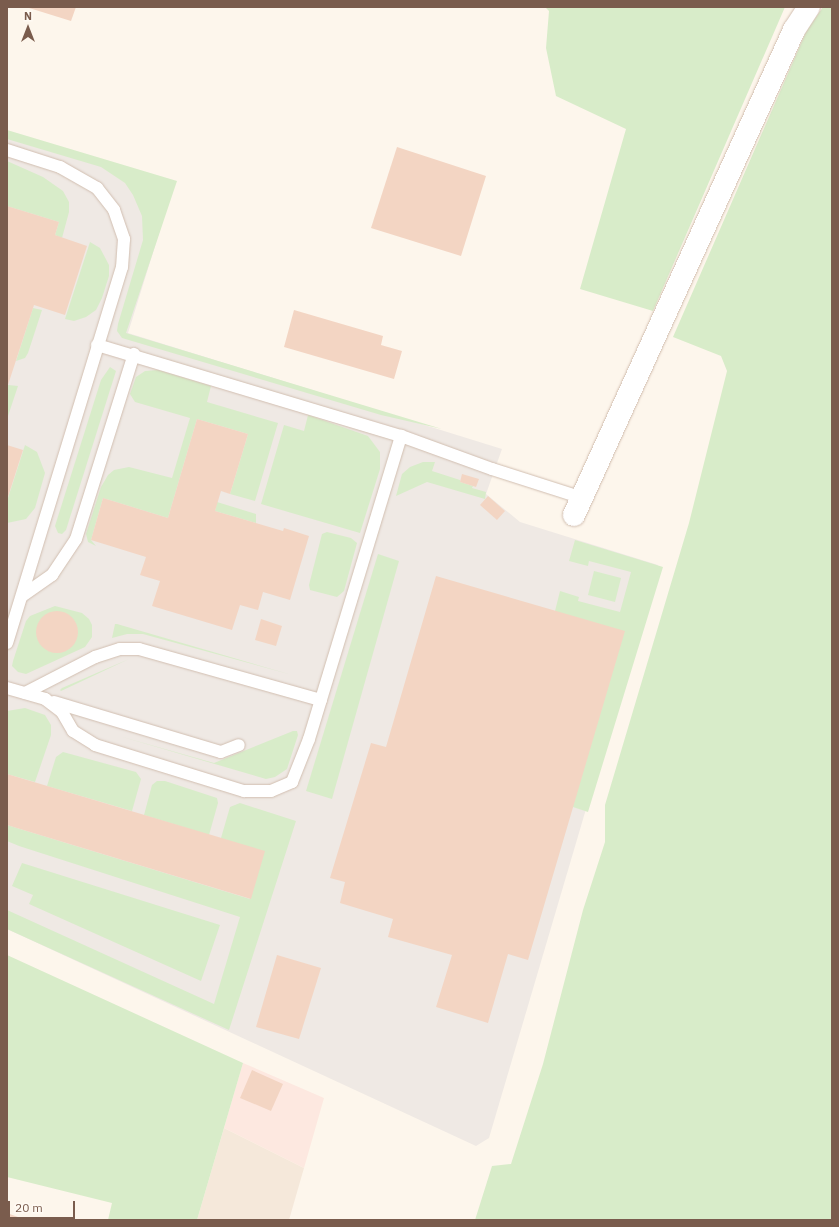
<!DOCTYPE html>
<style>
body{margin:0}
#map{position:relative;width:839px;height:1227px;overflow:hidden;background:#fdf6ec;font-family:"IBM Plex Sans",sans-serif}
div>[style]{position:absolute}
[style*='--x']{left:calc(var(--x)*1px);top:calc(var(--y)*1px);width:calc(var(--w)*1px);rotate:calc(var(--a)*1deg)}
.residential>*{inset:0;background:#f5e8da}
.commercial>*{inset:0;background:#fde8e0}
.industrial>*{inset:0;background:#efe9e4}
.green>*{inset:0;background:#d8ecc9}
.building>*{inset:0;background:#f3d5c3}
.round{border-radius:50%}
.roads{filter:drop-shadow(0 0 1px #d1beb0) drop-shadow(0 0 1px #d1beb0)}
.service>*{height:12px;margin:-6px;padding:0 6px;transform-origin:6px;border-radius:6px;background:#fff}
.minor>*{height:22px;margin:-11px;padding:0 11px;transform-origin:11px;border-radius:11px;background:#fff}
span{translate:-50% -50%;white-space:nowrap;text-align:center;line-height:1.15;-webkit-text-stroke:3px #fffaf3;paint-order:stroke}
.frame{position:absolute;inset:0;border:8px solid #7a5c4d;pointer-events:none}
.north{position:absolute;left:8px;top:8px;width:40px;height:40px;-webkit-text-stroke:3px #fffaf3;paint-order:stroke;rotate:0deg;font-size:11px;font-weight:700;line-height:16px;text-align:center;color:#7a5c4d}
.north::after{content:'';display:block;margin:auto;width:14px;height:18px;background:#7a5c4d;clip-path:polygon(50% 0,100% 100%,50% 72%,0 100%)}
.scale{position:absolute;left:8px;top:1201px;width:67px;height:18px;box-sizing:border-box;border:2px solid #7a5c4d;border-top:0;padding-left:5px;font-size:12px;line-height:14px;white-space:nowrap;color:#7a5c4d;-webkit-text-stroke:3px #fffaf3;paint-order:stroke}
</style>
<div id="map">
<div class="residential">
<i style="clip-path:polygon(224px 1128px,304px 1168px,289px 1220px,197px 1220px)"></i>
</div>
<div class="commercial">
<i style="clip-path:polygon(243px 1063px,324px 1098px,304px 1168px,224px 1128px)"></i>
</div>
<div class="industrial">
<i style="clip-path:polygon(7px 131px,175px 182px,128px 333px,502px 449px,486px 494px,520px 522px,658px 565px,489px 1138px,476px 1146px,7px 929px)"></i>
</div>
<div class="green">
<i style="clip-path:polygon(545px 7px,785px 7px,653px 311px,580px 289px,626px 129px,556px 96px,546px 48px,549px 11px)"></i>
<i style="clip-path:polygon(823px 7px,832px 7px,832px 1220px,475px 1220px,492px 1166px,511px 1164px,543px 1064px,583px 910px,605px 842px,605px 805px,689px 523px,727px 371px,721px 356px,673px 337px,806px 32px)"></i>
<i style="clip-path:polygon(7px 130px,177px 181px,126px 333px,442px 429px,381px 415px,122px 338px,117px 331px,118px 324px,143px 240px,142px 216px,133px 195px,125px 183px,101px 167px,7px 139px)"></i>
<i style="clip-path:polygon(7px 161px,43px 177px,63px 191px,69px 202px,69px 212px,62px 238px,55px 235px,59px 222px,7px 206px)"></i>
<i style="clip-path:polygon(90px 242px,100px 248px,109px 265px,109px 276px,102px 298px,96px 310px,86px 317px,74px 321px,65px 319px)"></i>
<i style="clip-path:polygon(33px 308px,42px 310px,28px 353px,25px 358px,16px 361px)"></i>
<i style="clip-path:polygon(110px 367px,116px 371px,66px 530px,62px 534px,58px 533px,55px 526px,101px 380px)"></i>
<i style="clip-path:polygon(158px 370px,211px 386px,207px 402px,278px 423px,255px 501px,230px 494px,248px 434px,197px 419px,168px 518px,103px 498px,91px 540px,96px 546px,88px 542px,86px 534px,101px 487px,108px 475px,114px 470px,129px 467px,172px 478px,190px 418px,135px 402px,130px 394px,136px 377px,145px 371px)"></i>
<i style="clip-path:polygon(8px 385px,18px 386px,7px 419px,7px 389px)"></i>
<i style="clip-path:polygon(308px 415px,368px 436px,380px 452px,380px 469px,360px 533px,261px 504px,284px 425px,304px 431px)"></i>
<i style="clip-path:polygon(25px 445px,37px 452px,45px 473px,35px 508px,26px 519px,7px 523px,7px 501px)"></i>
<i style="clip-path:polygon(423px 462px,435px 462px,432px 471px,460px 480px,460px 482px,473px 486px,472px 488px,486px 492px,485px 499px,427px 482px,396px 496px,402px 474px,410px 467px)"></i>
<i style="clip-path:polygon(217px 502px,256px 514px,256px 523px,215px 511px)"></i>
<i style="clip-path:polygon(327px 532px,351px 538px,357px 543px,344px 591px,337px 597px,310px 590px,309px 585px,322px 534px)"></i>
<i style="clip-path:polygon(575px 540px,663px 567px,588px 812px,573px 807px,555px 611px,560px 591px,579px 597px,578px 601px,620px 612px,631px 572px,589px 561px,588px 566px,569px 561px)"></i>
<i style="clip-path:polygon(378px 554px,399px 561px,332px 799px,306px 791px)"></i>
<i style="clip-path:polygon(594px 571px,621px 578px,615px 602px,588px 595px)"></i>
<i style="clip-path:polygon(55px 606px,82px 613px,89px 619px,92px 625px,92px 637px,85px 647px,26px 674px,18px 672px,12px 666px,13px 661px,26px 621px,30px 616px)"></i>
<i style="clip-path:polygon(115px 624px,117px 624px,292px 675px,143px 634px,127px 634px,112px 638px)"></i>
<i style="clip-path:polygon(129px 659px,61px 691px,60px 690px,62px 688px)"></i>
<i style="clip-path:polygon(25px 708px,45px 715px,51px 725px,51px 735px,35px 782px,7px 774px,7px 711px)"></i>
<i style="clip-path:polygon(293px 731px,297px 731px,298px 735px,287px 769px,275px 777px,266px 779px,119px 736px,214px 763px)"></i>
<i style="clip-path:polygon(63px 752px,136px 772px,141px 779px,132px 811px,47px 786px,56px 757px)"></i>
<i style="clip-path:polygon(157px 781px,165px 781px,217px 798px,218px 803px,209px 835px,144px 815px,152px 785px)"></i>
<i style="clip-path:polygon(240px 803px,296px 821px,229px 1030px,7px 929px,7px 910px,214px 1004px,240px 917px,19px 846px,7px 841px,7px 825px,250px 899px,221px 838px,230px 807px)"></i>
<i style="clip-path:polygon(22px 863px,220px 925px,201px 981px,29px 904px,33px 895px,12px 886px)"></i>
<i style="clip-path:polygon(7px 955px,243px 1063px,197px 1220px,108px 1220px,112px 1203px,7px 1177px)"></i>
</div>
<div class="building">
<i style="clip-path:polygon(26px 7px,76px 7px,71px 21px)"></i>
<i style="clip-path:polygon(397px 147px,486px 176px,461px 256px,371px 228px)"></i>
<i style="clip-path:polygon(7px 206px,59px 222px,55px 235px,87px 246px,65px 315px,34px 305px,7px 388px)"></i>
<i style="clip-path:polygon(294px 310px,383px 336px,381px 345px,402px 351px,394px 379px,284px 347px)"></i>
<i style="clip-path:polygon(197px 419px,248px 434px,230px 494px,221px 491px,215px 511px,283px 531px,284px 528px,309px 536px,290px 600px,263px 592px,258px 610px,240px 605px,232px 630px,152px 606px,160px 581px,140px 575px,146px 557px,91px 540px,103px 498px,168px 518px)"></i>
<i style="clip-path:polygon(7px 445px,23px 450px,7px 500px)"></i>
<i style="clip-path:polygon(462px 474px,479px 479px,476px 487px,460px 482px)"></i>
<i style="clip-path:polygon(488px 496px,505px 511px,497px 520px,480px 505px)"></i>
<i style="clip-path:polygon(436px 576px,625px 631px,528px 960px,508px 954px,488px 1023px,436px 1007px,452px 955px,388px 937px,393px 919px,340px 903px,345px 882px,330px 878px,371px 743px,386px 747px)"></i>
<i class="round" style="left:36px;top:611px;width:42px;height:42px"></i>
<i style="clip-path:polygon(261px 619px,282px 626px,276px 646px,255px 640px)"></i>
<i style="clip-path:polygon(7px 774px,265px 851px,251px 899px,7px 825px)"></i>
<i style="clip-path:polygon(277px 955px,321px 968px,299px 1039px,256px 1027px)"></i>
<i style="clip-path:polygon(252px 1070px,283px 1084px,271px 1111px,240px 1098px)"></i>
<i style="clip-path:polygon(7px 1213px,26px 1220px,7px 1220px)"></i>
</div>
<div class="roads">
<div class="service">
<i style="--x:7;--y:150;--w:56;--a:17.8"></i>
<i style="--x:60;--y:167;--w:43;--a:29.6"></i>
<i style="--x:97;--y:188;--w:28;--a:52"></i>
<i style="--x:114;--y:210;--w:31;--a:71"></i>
<i style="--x:124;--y:239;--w:28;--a:94"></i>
<i style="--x:122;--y:267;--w:393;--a:107"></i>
<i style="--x:97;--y:345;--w:317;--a:16.7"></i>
<i style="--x:401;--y:436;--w:97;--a:19.9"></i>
<i style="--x:492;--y:469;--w:96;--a:17.7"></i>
<i style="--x:22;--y:596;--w:37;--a:-35"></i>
<i style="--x:52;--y:575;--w:43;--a:-56.3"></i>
<i style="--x:76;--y:539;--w:194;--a:-72.6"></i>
<i style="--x:7;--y:688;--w:40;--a:16"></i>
<i style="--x:45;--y:699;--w:21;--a:37"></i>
<i style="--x:62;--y:712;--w:22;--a:60"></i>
<i style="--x:73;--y:731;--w:26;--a:32"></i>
<i style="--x:95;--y:745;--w:156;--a:17.2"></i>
<i style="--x:244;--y:791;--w:27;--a:0"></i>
<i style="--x:271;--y:791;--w:23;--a:-23"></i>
<i style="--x:292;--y:782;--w:46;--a:-68.4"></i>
<i style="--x:309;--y:739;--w:317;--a:-73.1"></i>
<i style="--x:25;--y:693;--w:79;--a:-27.2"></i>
<i style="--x:95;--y:657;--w:26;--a:-18"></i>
<i style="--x:120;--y:649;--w:19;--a:0"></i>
<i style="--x:139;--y:649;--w:189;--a:15.7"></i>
<i style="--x:54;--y:702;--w:174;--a:16.7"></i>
<i style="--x:221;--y:752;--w:19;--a:-21"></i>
</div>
<div class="minor">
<i style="--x:574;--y:515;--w:533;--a:-65.6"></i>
<i style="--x:794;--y:30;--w:27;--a:-57"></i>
</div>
</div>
<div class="frame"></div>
<div class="north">N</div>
<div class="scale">20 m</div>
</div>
